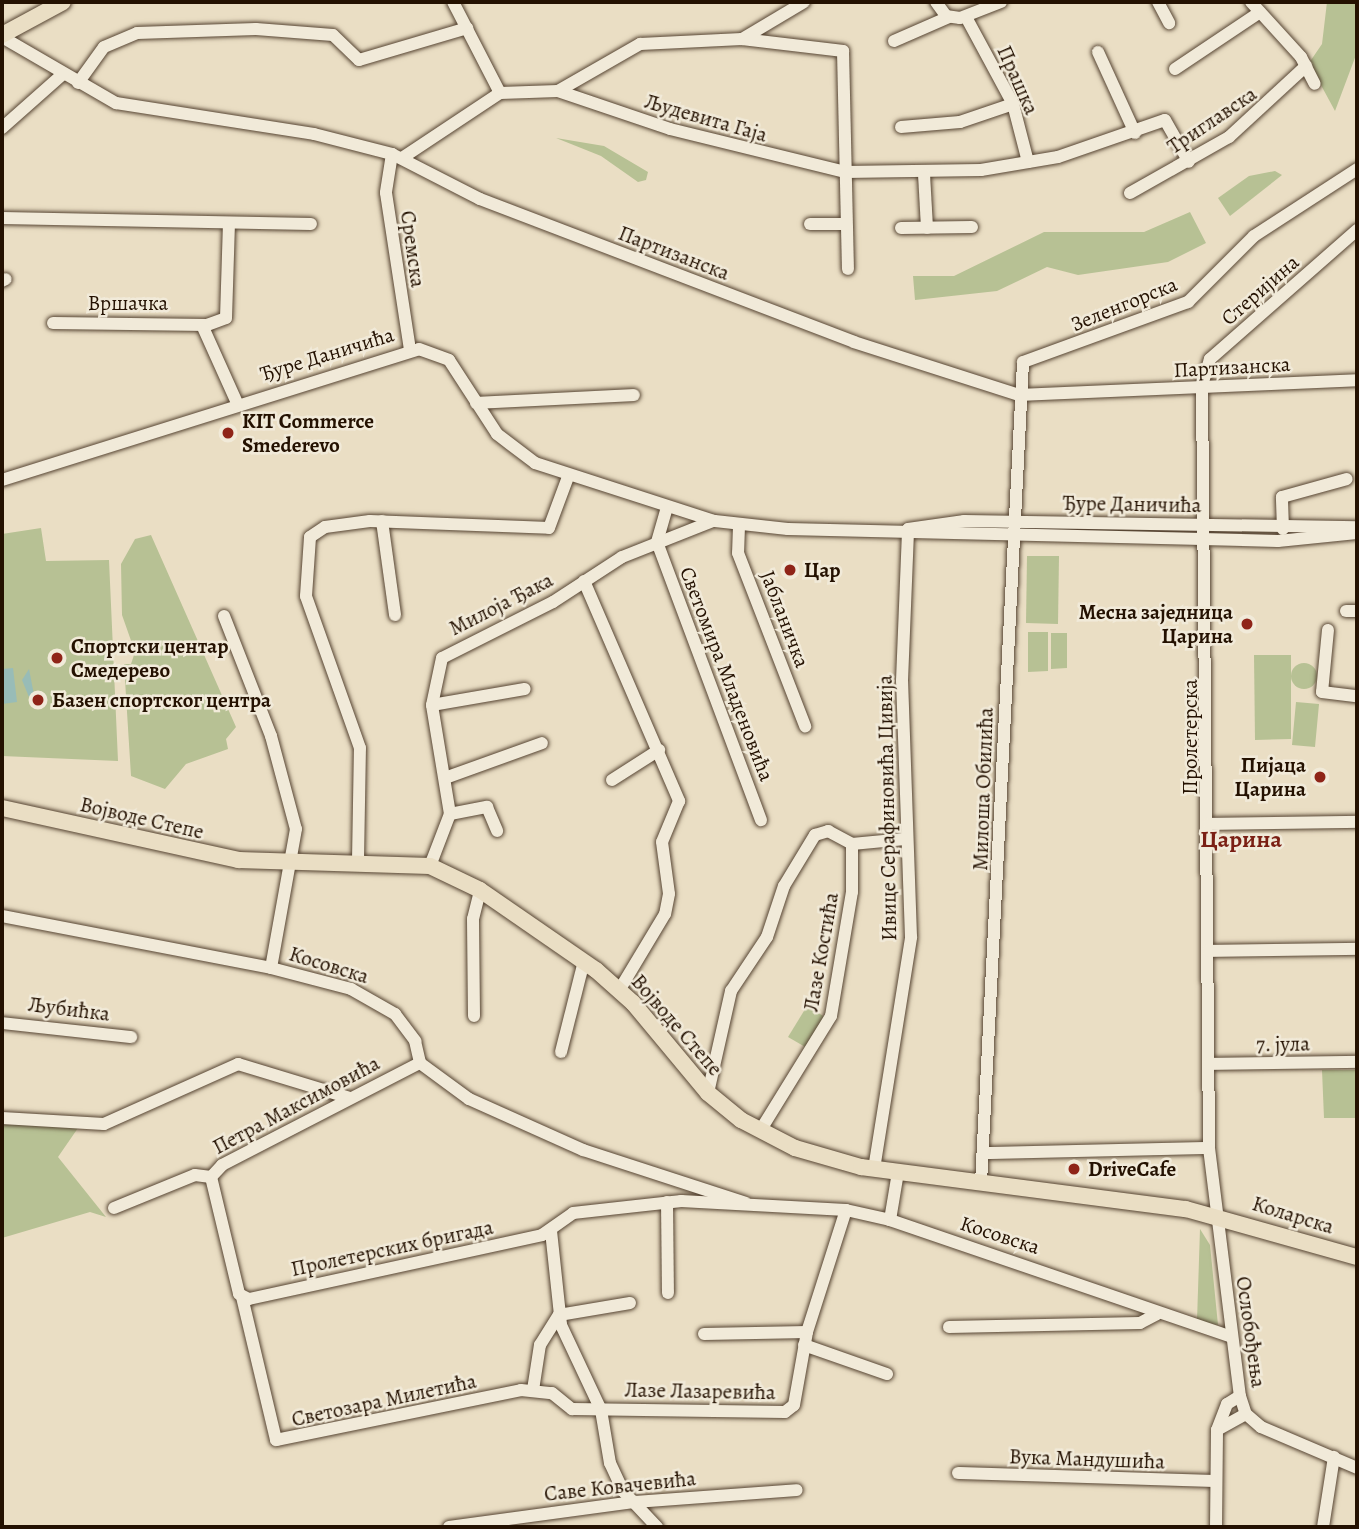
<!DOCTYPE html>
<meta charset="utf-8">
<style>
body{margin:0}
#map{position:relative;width:1359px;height:1529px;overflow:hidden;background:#eadec4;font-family:Alegreya,serif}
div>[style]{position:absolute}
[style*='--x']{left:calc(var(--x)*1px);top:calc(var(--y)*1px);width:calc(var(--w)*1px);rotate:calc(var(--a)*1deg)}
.green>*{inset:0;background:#b7c194}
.round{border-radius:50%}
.water>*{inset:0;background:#98bcb7}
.roads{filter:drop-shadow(0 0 2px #564432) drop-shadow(0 0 2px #564432)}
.minor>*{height:12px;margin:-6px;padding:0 6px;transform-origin:6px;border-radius:6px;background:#f1ead9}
.major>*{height:16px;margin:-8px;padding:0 8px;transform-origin:8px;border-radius:8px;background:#eadec4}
.dots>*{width:19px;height:19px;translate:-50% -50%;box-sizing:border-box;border:4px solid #f1ead9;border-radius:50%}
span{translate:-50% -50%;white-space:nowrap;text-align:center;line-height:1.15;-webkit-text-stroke:5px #f1ead9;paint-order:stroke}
.street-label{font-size:21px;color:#241101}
.poi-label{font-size:21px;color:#241101;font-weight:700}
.left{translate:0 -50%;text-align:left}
.right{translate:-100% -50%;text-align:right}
.quarter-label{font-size:24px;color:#7a1f14;font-weight:700}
.frame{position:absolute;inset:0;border:4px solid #241101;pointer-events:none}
</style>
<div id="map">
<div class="green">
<i style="clip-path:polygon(1327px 2px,1357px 2px,1356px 55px,1335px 111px,1309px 63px,1322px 44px)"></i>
<i style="clip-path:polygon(556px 138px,604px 146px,648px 172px,646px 180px,638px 182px,601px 156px)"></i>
<i style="clip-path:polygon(1275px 171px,1282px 175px,1230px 216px,1218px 198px,1249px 176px)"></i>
<i style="clip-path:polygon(1190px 212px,1206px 243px,1168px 262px,1078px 275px,1047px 267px,997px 291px,915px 300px,913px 276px,954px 276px,1044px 232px,1144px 232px)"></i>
<i style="clip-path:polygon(41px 528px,46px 561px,109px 560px,118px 761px,2px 756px,2px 534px)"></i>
<i style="clip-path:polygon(151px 535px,236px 727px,226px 739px,228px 749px,186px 764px,165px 789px,131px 776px,124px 664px,131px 664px,135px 652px,122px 615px,121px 564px,135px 539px)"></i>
<i style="clip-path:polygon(1027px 556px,1059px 556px,1058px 624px,1026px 623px)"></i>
<i style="clip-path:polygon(1028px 632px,1048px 632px,1048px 671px,1028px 672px)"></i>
<i style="clip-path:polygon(1051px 633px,1067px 633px,1067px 668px,1051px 669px)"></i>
<i style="clip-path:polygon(1254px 655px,1291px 655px,1291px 739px,1255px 740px)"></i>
<i class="round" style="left:1291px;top:663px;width:26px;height:26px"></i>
<i style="clip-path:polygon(1296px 702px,1319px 704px,1315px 747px,1292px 745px)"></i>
<i style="clip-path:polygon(807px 1006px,825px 1017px,807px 1048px,788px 1037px)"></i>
<i style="clip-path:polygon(1322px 1070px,1357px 1070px,1357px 1118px,1324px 1118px)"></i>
<i style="clip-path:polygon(2px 1124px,78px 1128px,58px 1157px,106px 1217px,90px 1212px,2px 1238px)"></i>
<i style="clip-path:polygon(1200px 1229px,1210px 1245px,1218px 1325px,1197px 1321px)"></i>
</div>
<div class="water">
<i style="clip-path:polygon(13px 668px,17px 702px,2px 704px,2px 669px)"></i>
<i style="clip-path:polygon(29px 669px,34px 695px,29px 697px,22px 680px)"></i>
</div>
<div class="roads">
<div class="minor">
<i style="--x:936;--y:2;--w:17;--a:54"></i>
<i style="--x:946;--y:16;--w:14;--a:8"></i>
<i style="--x:960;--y:18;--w:44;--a:-21.3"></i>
<i style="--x:1158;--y:2;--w:24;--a:62"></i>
<i style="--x:1251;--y:2;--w:74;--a:47.7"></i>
<i style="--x:1301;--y:57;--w:30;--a:63"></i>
<i style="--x:966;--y:17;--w:99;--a:61.6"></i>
<i style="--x:1013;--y:104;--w:60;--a:75.5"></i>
<i style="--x:2;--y:37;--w:132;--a:30.1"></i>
<i style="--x:116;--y:103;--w:200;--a:8.9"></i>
<i style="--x:314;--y:134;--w:81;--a:14.4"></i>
<i style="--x:392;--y:154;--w:99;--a:27.1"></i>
<i style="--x:480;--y:199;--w:400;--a:20.9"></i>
<i style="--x:854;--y:342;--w:173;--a:17.8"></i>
<i style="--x:1019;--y:395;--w:338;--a:-2.5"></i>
<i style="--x:742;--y:39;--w:102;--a:6.8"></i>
<i style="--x:843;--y:51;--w:218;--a:88.7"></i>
<i style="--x:894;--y:41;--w:60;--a:-23.6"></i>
<i style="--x:1098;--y:52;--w:89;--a:65.4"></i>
<i style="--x:1175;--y:69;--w:102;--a:-33.8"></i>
<i style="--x:78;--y:83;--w:44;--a:-54.2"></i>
<i style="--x:104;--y:47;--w:36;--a:-23"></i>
<i style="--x:137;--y:33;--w:119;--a:-1.9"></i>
<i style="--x:256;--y:29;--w:77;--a:4.5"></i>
<i style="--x:333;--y:35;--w:36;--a:44"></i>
<i style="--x:359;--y:60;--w:113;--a:-16.5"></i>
<i style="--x:558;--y:91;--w:118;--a:18.7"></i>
<i style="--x:670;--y:129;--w:180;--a:13.8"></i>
<i style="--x:845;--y:172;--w:136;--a:-0.8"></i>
<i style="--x:981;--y:170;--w:78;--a:-9.6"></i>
<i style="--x:1058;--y:157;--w:113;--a:-19.1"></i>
<i style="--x:1165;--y:120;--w:48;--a:60.3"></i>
<i style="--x:500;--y:93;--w:58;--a:-2"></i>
<i style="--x:558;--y:91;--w:95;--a:-29.8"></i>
<i style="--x:640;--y:44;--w:102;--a:-2.8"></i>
<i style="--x:742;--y:39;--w:72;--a:-30.8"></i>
<i style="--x:901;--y:127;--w:59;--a:-4.8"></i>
<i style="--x:960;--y:122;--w:56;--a:-18.8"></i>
<i style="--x:2;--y:128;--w:81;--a:-41.5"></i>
<i style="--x:392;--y:154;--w:39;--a:99"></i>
<i style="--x:386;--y:193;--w:158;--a:81.3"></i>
<i style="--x:402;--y:158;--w:118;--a:-33.6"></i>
<i style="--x:500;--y:93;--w:102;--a:-117.3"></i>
<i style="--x:924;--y:174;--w:54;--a:86.8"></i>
<i style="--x:1130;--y:193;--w:114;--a:-29.5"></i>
<i style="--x:1229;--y:137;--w:105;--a:-42.7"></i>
<i style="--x:2;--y:218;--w:309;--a:1.1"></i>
<i style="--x:810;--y:224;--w:36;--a:0"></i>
<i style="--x:901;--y:228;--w:71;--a:-0.8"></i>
<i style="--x:1357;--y:230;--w:196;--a:138.7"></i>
<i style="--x:1210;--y:359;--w:28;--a:107"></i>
<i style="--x:1202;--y:386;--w:762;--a:89.47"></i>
<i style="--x:1209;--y:1148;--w:250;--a:82.9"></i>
<i style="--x:1240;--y:1396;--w:19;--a:72"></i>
<i style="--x:1246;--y:1414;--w:20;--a:41"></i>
<i style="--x:1261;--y:1427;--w:104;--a:23.1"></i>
<i style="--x:2;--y:281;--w:4;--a:-27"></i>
<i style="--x:53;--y:323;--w:154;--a:0.7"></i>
<i style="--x:207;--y:325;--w:20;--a:-20"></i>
<i style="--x:226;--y:318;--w:94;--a:-88.2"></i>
<i style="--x:202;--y:325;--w:85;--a:65.8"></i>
<i style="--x:476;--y:403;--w:158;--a:-2.9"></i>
<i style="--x:2;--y:480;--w:437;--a:-17.4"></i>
<i style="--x:419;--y:349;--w:32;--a:20"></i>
<i style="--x:449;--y:360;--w:88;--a:57"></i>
<i style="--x:497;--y:434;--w:48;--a:37.3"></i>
<i style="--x:535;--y:463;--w:189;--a:17.9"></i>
<i style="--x:715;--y:521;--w:73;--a:6.3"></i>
<i style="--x:788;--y:529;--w:490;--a:1.4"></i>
<i style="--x:1278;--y:541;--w:79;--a:-5.8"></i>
<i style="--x:382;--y:521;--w:95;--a:82.1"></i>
<i style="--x:739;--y:526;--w:27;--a:92"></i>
<i style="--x:738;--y:553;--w:186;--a:68.8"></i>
<i style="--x:908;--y:529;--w:57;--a:-8.1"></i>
<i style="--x:964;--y:521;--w:393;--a:0.9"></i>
<i style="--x:1283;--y:529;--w:32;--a:-92"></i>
<i style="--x:1282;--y:497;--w:67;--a:-15.5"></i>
<i style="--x:657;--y:542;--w:297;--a:69.5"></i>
<i style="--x:657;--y:542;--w:35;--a:-74"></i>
<i style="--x:584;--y:581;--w:240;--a:66.6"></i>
<i style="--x:679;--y:801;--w:44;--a:112.5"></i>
<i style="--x:662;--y:842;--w:52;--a:82.3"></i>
<i style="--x:669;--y:894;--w:20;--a:101"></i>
<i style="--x:665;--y:914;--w:87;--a:121"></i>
<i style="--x:1346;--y:611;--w:11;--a:0"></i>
<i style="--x:224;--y:616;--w:129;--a:68.6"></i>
<i style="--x:271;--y:736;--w:96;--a:75"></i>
<i style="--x:296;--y:829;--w:141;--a:100.2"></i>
<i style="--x:1328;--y:630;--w:62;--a:95.5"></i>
<i style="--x:1322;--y:692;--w:35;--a:7"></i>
<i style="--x:432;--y:705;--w:94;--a:-9.8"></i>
<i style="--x:445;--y:778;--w:103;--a:-19.8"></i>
<i style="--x:612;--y:780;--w:56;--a:-32.6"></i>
<i style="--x:450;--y:814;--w:38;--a:-11"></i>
<i style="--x:487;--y:807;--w:26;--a:67"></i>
<i style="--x:1209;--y:824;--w:148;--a:-0.8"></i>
<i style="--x:358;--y:860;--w:112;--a:-89"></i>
<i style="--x:360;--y:748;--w:161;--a:-109.6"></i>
<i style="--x:306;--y:596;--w:59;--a:-86.1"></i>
<i style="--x:310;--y:537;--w:18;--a:-34"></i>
<i style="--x:325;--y:527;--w:45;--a:-7.6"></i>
<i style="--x:370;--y:521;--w:179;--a:2.2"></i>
<i style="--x:549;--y:528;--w:54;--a:-69.6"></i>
<i style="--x:430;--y:866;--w:56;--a:-69"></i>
<i style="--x:450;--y:814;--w:110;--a:-99.4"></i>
<i style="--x:432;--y:705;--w:48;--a:-78"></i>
<i style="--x:442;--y:658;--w:124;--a:-26.8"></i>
<i style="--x:553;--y:602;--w:82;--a:-33.1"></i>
<i style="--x:622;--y:557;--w:98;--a:-21.6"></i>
<i style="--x:2;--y:916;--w:274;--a:10.9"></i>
<i style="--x:271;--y:968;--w:83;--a:14.7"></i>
<i style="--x:351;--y:989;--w:51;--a:29.6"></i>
<i style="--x:395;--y:1014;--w:34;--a:53"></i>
<i style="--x:415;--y:1041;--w:23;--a:77"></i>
<i style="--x:420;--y:1063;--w:61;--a:36.3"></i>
<i style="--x:469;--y:1099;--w:125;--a:24.1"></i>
<i style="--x:583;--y:1150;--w:171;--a:18"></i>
<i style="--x:1208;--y:951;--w:149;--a:-0.8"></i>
<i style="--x:474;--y:1016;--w:97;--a:-90.6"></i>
<i style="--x:473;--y:919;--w:30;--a:-76"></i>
<i style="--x:2;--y:1023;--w:130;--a:6.2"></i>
<i style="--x:561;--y:1052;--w:94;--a:-75.8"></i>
<i style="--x:1209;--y:1064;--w:148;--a:-0.8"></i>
<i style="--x:708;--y:1093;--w:105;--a:-77.3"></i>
<i style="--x:731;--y:991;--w:65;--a:-56.3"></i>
<i style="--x:767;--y:937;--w:54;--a:-71.6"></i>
<i style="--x:784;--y:886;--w:60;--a:-58.7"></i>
<i style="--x:815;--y:835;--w:14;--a:-17"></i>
<i style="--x:828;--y:831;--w:27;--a:28"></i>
<i style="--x:852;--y:844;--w:53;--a:-5.4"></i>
<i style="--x:2;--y:1118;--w:102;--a:3.4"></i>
<i style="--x:104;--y:1124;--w:147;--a:-24.1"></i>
<i style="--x:238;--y:1064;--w:117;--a:16.9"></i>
<i style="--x:760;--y:1131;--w:135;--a:-58.3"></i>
<i style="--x:831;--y:1016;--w:126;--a:-80.4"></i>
<i style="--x:852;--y:892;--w:48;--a:-90"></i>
<i style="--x:986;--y:1153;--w:223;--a:-1.3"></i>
<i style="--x:874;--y:1169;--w:235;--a:-80.9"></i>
<i style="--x:911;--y:937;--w:256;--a:-92"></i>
<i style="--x:902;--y:681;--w:152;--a:-87.7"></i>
<i style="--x:211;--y:1177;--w:120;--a:76.5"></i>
<i style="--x:239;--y:1294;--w:11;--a:27"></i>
<i style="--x:249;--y:1299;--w:300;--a:-12.3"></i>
<i style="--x:542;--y:1235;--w:38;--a:-35"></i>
<i style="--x:573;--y:1213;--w:109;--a:-6.3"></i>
<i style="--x:681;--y:1201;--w:165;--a:3.1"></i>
<i style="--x:846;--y:1210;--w:45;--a:12.8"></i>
<i style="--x:890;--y:1220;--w:361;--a:18.9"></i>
<i style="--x:211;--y:1177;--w:16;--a:-47"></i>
<i style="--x:222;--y:1165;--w:223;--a:-27.3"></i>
<i style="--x:981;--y:1183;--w:822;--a:-87.07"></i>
<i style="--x:1023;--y:362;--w:176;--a:-20"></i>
<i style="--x:1188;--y:302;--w:93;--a:-45"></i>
<i style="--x:1254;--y:236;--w:123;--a:-33"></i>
<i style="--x:667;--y:1202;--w:91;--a:89.4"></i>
<i style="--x:114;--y:1208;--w:87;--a:-22.2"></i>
<i style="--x:195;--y:1175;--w:16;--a:7"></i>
<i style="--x:890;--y:1220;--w:49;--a:-80.5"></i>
<i style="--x:551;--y:1231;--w:95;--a:83.9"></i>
<i style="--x:561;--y:1325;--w:94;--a:64.8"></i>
<i style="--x:601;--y:1410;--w:54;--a:80.4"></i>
<i style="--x:610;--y:1463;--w:31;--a:65"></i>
<i style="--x:623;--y:1491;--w:50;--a:46.6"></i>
<i style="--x:242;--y:1297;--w:147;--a:76.6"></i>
<i style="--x:276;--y:1440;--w:250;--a:-11.5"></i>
<i style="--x:521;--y:1390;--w:31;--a:6"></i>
<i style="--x:552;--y:1393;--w:26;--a:39"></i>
<i style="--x:572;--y:1409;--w:213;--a:0.8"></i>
<i style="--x:785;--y:1412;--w:11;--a:-38"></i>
<i style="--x:794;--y:1405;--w:74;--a:-79.9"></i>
<i style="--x:807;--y:1332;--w:128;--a:-72.3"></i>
<i style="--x:949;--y:1327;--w:191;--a:-1.2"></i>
<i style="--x:1140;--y:1323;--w:19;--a:-28"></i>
<i style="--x:704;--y:1334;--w:103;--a:-1.1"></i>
<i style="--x:804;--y:1345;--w:88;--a:19.3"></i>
<i style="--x:533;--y:1390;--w:46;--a:-81.2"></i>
<i style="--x:540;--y:1345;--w:36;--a:-58"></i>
<i style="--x:559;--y:1315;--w:72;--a:-9.6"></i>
<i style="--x:1217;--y:1430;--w:33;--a:-29"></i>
<i style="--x:958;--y:1473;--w:258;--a:1.8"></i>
<i style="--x:449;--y:1527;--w:188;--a:-7.7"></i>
<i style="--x:635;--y:1502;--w:162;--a:-4.2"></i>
<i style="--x:1216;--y:1527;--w:97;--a:-89.4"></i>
<i style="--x:1217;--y:1430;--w:28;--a:-69"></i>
<i style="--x:1227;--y:1404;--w:15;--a:-32"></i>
<i style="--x:1323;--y:1527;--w:71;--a:-81.1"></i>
</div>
<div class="major">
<i style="--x:2;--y:35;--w:69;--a:-28.4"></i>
<i style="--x:2;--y:808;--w:242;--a:12.4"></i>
<i style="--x:238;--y:860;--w:192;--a:1.8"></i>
<i style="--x:430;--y:866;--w:55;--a:25.6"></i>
<i style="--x:480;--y:890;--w:141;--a:34.6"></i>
<i style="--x:596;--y:970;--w:50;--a:41.7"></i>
<i style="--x:633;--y:1003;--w:117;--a:50.2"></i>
<i style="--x:708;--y:1093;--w:43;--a:39.3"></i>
<i style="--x:741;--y:1120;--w:61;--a:27.4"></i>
<i style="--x:795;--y:1148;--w:69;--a:16.1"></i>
<i style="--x:861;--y:1167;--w:328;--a:7.4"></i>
<i style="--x:1186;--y:1209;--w:178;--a:15.7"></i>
</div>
</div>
<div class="dots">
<i style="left:228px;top:433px;background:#8f2418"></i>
<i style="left:790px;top:570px;background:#8f2418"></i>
<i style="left:1247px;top:624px;background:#8f2418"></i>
<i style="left:57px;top:658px;background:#8f2418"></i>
<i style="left:38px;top:700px;background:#8f2418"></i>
<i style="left:1320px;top:777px;background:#8f2418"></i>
<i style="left:1074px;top:1169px;background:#8f2418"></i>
</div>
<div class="street-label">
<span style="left:1018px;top:80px;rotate:66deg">Прашка</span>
<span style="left:706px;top:118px;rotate:16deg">Људевита Гаја</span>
<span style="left:1212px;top:120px;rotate:-34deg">Триглавска</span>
<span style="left:413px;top:249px;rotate:82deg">Сремска</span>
<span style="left:674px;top:253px;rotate:21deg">Партизанска</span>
<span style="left:1260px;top:290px;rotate:-41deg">Стеријина</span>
<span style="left:128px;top:303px">Вршачка</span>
<span style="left:1124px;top:304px;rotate:-22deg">Зеленгорска</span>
<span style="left:327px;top:354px;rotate:-17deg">Ђуре Даничића</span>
<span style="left:1232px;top:367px;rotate:-3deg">Партизанска</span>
<span style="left:1132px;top:504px;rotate:1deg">Ђуре Даничића</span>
<span style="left:501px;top:604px;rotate:-27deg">Милоја Ђака</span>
<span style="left:785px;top:619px;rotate:69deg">Јабланичка</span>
<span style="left:727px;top:674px;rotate:69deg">Светомира Младеновића</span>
<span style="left:1190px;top:737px;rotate:-90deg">Пролетерска</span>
<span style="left:983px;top:789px;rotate:-88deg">Милоша Обилића</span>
<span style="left:887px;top:808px;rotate:-91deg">Ивице Серафиновића Цивија</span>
<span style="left:142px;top:818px;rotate:13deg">Војводе Степе</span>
<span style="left:821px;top:952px;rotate:-80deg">Лазе Костића</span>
<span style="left:329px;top:965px;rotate:17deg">Косовска</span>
<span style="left:69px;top:1009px;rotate:7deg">Љубићка</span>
<span style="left:677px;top:1025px;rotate:49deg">Војводе Степе</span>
<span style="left:1283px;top:1044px;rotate:-1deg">7. јула</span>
<span style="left:296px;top:1105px;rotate:-28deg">Петра Максимовића</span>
<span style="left:1293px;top:1215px;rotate:17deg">Коларска</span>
<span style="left:1000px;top:1235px;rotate:18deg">Косовска</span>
<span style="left:392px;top:1248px;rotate:-12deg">Пролетерских бригада</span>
<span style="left:1251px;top:1332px;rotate:82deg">Ослобођења</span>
<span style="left:700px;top:1391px;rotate:1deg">Лазе Лазаревића</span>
<span style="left:384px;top:1400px;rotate:-12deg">Светозара Милетића</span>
<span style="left:1087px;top:1459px;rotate:2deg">Вука Мандушића</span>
<span style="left:620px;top:1486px;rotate:-6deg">Саве Ковачевића</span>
</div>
<div class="poi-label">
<span class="left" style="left:242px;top:433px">KIT Commerce<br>Smederevo</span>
<span class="left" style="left:804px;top:570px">Цар</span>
<span class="right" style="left:1233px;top:624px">Месна заједница<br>Царина</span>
<span class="left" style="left:71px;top:658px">Спортски центар<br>Смедерево</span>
<span class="left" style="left:52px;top:700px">Базен спортског центра</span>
<span class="right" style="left:1306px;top:777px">Пијаца<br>Царина</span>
<span class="left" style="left:1088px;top:1169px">DriveCafe</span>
</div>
<div class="quarter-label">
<span style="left:1241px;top:840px">Царина</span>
</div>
<div class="frame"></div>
</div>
